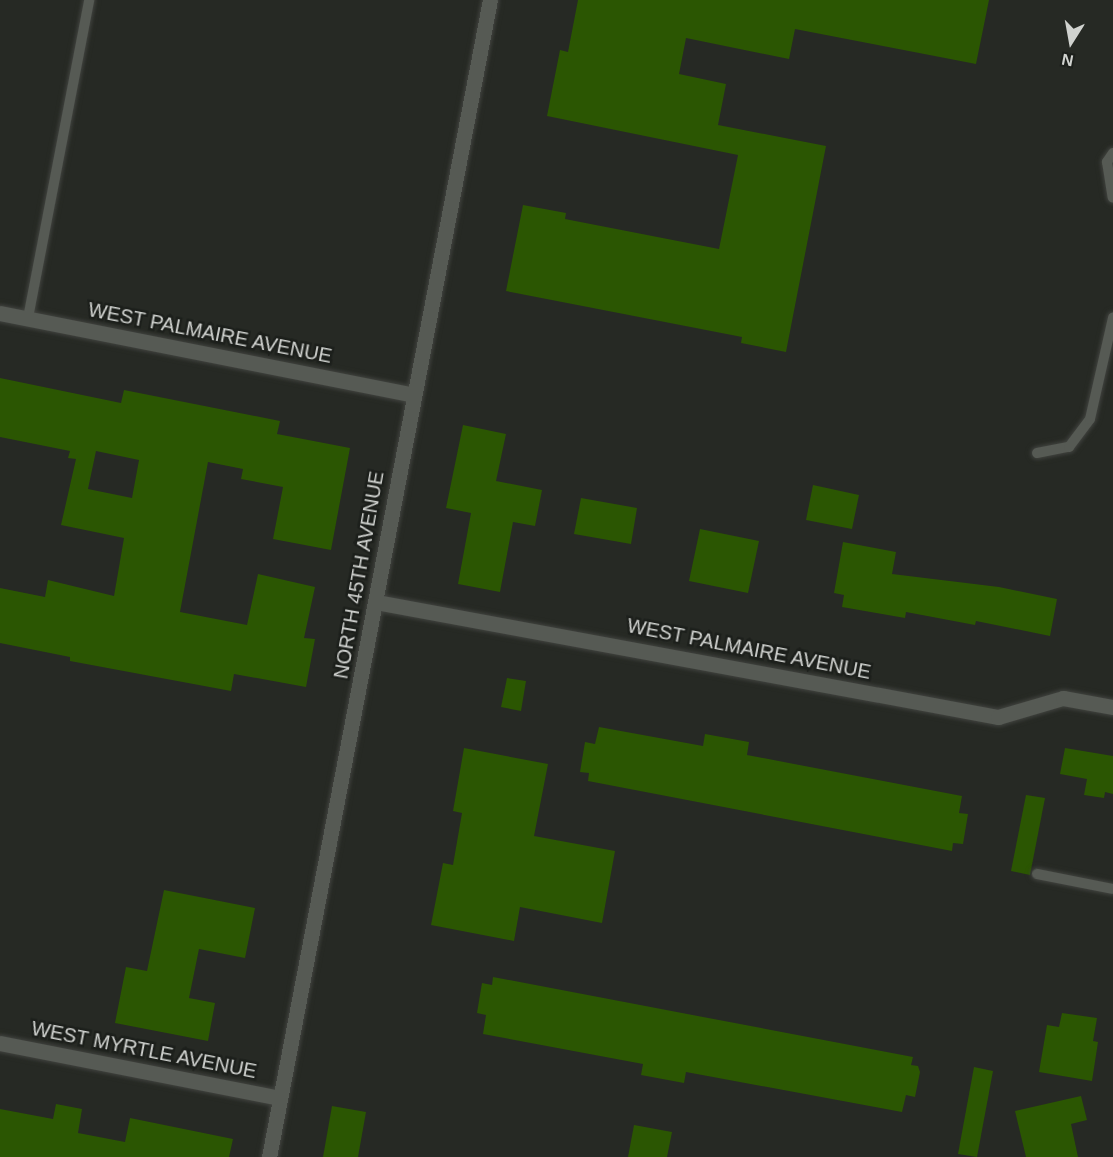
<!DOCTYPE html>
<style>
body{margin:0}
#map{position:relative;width:1113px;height:1157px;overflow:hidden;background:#262924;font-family:Helvetica,sans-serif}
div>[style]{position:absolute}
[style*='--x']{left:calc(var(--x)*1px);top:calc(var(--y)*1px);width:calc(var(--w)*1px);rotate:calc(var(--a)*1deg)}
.building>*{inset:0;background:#2b5602}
.roads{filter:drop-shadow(0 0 2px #41433f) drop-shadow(0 0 2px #41433f)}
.service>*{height:10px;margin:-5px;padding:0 5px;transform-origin:5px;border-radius:5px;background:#565a54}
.minor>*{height:15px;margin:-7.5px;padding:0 7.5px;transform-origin:7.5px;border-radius:7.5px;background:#565a54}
span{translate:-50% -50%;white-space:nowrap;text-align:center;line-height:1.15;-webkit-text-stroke:5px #1c1f1b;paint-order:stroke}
.street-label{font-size:20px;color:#d0d2cf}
.north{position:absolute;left:1041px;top:12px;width:60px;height:60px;-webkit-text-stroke:4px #1c1f1b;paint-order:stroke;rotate:191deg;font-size:16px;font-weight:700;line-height:24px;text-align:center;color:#d0d2cf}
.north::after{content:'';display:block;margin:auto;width:21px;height:27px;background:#d0d2cf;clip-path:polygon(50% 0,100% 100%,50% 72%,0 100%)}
</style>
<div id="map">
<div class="building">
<i style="clip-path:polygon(578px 0,989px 0,976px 64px,795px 29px,789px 59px,686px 38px,679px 74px,726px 84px,718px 125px,826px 146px,786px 352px,741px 343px,742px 337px,506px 291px,523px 205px,566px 213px,565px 219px,719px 249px,738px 155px,547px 116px,560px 50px,568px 52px)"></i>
<i style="clip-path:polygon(evenodd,0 378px,121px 403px,124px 390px,280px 421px,277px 434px,350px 448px,331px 550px,273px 539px,283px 487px,241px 479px,243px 469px,208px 462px,180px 612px,247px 625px,258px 574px,315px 587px,304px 638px,315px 639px,306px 687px,234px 674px,231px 691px,70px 661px,70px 657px,0 643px,0 588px,45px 597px,48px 580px,114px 596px,124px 538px,61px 525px,76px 459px,68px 458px,70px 451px,0 437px,0 378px,96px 451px,139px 460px,132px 498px,88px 489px,96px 451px)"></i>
<i style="clip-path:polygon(463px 425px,506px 434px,496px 481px,542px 490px,535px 526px,513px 522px,500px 592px,458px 584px,471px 513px,446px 508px)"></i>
<i style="clip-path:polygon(813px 485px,859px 495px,852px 529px,806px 520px)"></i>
<i style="clip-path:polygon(581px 498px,637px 508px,631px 544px,574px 534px)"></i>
<i style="clip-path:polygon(700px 529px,759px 541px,748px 593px,689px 581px)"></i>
<i style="clip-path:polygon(843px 542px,896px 552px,892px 574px,999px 587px,1057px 599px,1050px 636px,976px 621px,975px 625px,906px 612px,905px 618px,842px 607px,844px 595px,834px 593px)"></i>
<i style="clip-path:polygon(507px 678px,526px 681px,521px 711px,501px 707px)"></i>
<i style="clip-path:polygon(599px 727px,703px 746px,705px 734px,749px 742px,747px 755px,962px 796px,959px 813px,968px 814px,963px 844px,953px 843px,952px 851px,588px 781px,589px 773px,580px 772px,585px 742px,595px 744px)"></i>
<i style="clip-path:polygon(464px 748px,548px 764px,534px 836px,615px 851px,602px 923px,520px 907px,514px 941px,431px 925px,443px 863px,453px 865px,462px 813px,453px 811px)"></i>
<i style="clip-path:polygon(1065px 748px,1113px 756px,1113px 794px,1105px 792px,1104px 798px,1084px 795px,1087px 779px,1060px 774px)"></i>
<i style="clip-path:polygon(1026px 795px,1045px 798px,1030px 875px,1011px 871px)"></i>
<i style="clip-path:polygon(164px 890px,255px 908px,245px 958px,199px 949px,189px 998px,215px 1003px,208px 1041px,115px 1023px,126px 967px,147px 971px)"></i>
<i style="clip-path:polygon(493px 977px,913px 1057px,911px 1065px,918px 1066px,920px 1072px,915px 1097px,906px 1095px,902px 1112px,686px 1072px,684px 1083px,641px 1075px,643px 1064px,483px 1034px,486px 1015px,477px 1013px,482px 983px,492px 985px)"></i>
<i style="clip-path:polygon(1062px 1013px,1097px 1018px,1093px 1041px,1098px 1042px,1092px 1081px,1039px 1072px,1047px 1025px,1059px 1027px)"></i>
<i style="clip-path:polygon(974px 1067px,993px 1071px,977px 1157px,958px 1154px)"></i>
<i style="clip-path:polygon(1081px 1096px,1087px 1120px,1071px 1124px,1078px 1157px,1026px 1157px,1015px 1111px)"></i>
<i style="clip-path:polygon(56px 1104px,82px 1109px,78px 1133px,125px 1142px,130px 1118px,233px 1139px,229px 1157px,0 1157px,0 1109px,53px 1119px)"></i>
<i style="clip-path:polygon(332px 1106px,366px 1112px,358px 1157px,323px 1157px)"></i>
<i style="clip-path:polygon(634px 1125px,672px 1132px,667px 1157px,628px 1157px)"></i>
</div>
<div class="roads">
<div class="service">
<i style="--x:1113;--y:153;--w:11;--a:124"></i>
<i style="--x:1107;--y:162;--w:36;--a:81"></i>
<i style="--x:28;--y:318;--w:324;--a:-79.1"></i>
<i style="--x:1037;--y:453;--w:33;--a:-11"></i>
<i style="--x:1069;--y:447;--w:35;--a:-53"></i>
<i style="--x:1090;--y:419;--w:104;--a:-77.2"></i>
<i style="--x:1037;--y:874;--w:77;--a:11.2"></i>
</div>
<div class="minor">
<i style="--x:0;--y:313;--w:421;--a:11.2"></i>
<i style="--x:376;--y:602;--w:633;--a:10.47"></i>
<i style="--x:998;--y:717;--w:68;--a:-16.3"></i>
<i style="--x:1063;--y:698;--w:51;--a:10.2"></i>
<i style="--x:0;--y:1043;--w:285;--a:11.1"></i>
<i style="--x:269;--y:1157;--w:1178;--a:-79.19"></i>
</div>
</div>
<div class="street-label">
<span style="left:210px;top:333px;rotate:11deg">WEST PALMAIRE AVENUE</span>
<span style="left:359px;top:575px;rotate:-80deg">NORTH 45TH AVENUE</span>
<span style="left:749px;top:649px;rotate:11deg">WEST PALMAIRE AVENUE</span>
<span style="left:144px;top:1050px;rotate:11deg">WEST MYRTLE AVENUE</span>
</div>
<div class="north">N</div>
</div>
